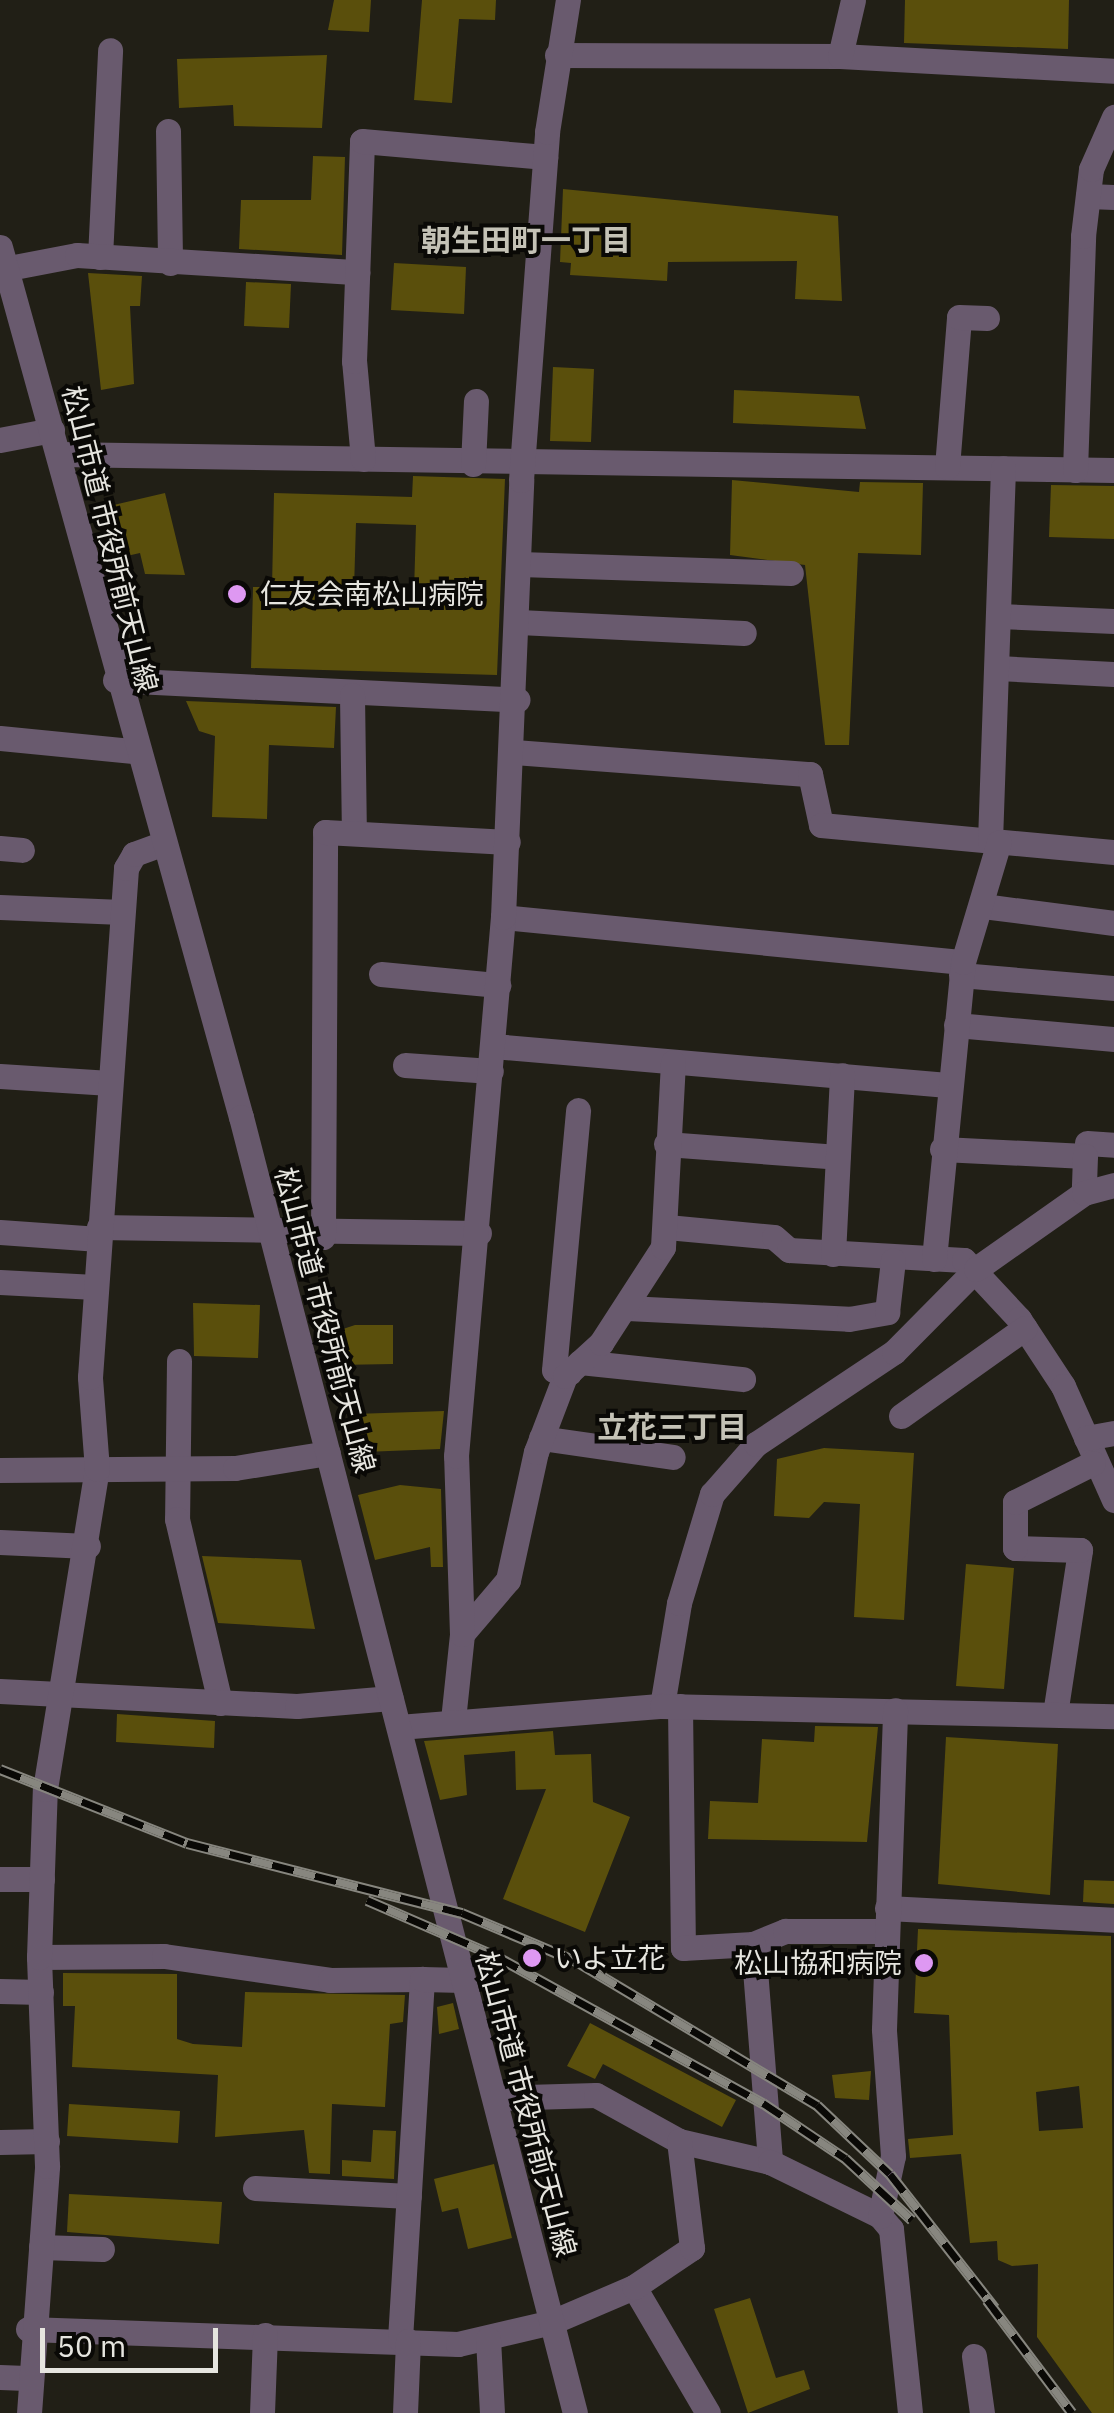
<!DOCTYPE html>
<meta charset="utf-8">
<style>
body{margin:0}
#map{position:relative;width:1114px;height:2413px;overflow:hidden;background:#211f16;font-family:"IBM Plex Sans","Noto Sans JP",sans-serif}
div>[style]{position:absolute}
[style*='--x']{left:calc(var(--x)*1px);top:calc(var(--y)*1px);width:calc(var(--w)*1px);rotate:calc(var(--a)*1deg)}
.building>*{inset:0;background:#5a4f0c}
.minor>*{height:25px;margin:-12.5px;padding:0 12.5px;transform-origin:12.5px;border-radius:12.5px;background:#695a6e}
.tertiary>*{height:25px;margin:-12.5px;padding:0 12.5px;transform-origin:12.5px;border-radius:12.5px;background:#695a6e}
.rail>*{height:11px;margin-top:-5.5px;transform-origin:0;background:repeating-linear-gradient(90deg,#0a0906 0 22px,#87867f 0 44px);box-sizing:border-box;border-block:2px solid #87867f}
.dots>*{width:28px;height:28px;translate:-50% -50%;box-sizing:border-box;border:5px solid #0a0906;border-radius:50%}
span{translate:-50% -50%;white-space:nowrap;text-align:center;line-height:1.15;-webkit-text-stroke:8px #0a0906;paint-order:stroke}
.street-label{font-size:28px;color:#e6e5df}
.poi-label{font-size:28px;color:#e6e5df}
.left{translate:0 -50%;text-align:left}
.right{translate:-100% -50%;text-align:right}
.neighbourhood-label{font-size:30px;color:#c4c2b6;font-weight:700}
.scale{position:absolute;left:40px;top:2328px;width:178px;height:45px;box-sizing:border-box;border:5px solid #e6e5df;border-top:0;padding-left:12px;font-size:30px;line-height:35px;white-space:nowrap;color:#e6e5df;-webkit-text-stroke:8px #0a0906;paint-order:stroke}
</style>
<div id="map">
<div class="building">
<i style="clip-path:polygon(334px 0,371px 0,369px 32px,328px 30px)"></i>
<i style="clip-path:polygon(422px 0,496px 0,495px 20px,459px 19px,452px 103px,414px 100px)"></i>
<i style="clip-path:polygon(905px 0,1069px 0,1068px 49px,904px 43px)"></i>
<i style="clip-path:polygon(327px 55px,322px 128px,234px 126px,233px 105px,179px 108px,177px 59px)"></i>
<i style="clip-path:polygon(313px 156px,345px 157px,342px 255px,239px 249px,241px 200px,311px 200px)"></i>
<i style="clip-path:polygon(563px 189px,838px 216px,842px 301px,795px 299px,797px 261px,668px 262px,667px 281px,570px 275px,571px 263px,560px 262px)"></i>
<i style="clip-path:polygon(394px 263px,466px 267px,464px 314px,391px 310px)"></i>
<i style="clip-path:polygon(88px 273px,142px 276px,140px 306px,130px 306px,134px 384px,101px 390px)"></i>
<i style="clip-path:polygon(246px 282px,291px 284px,289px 328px,244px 326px)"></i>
<i style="clip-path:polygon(553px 367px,594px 369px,591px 442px,550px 441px)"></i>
<i style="clip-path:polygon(734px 390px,859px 396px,866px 429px,733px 423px)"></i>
<i style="clip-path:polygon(evenodd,413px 476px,505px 479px,497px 675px,251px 668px,253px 587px,272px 587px,274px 493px,412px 497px,413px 476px,356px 523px,416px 525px,414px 591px,354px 589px,356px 523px)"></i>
<i style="clip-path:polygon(732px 480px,859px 492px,860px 482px,923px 483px,921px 555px,858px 553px,849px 745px,825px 745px,805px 565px,730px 555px)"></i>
<i style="clip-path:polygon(1051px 485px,1114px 486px,1114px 539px,1049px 537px)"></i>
<i style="clip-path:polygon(165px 493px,185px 575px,145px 574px,140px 553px,118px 558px,105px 507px)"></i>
<i style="clip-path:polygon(186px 701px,336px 707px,334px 748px,269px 745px,267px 819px,212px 817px,215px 736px,199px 731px)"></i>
<i style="clip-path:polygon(193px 1303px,260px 1305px,258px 1358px,194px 1356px)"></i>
<i style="clip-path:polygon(355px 1325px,393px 1325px,393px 1364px,337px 1365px,328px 1334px)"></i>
<i style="clip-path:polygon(444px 1411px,440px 1449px,364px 1452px,354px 1414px)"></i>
<i style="clip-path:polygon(824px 1448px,914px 1453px,904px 1620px,854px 1617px,860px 1504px,824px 1502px,809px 1518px,774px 1516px,777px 1459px)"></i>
<i style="clip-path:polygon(400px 1485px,441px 1489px,443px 1567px,431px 1567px,430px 1547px,375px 1560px,358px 1495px)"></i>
<i style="clip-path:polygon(202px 1556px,301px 1560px,315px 1629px,218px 1623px)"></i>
<i style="clip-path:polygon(966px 1564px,1014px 1568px,1004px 1689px,956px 1686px)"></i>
<i style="clip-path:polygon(117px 1714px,215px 1721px,214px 1748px,116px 1742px)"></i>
<i style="clip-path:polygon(815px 1726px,878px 1727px,867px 1842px,708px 1839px,710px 1801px,758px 1803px,762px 1739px,814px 1742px)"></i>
<i style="clip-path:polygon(553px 1731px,555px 1755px,591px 1754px,593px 1802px,630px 1817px,585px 1932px,503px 1899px,546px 1789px,516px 1790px,515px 1751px,464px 1755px,467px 1795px,440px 1800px,424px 1741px)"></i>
<i style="clip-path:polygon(946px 1737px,1058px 1744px,1050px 1895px,938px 1884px)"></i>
<i style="clip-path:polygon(1084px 1880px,1114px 1881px,1114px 1904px,1083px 1902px)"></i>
<i style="clip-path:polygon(evenodd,918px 1929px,1111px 1936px,1114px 2413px,1092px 2413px,1037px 2337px,1038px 2264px,1012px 2266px,998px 2260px,997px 2241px,970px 2243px,961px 2154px,910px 2158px,908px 2139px,953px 2135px,949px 2015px,914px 2013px,918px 1929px,1079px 2086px,1083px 2128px,1039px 2131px,1036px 2092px,1079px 2086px)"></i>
<i style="clip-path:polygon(63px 1973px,177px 1974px,177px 2039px,193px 2044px,242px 2047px,245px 1992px,405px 1995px,403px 2022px,390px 2024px,385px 2107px,332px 2104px,330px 2174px,309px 2173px,304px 2130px,215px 2137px,218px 2075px,72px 2067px,75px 2006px,63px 2006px)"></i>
<i style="clip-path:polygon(453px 2003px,459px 2029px,439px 2034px,437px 2007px)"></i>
<i style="clip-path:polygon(590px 2023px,736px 2100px,722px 2127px,603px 2064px,595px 2079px,567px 2066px)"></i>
<i style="clip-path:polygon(871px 2071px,869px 2100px,835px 2098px,832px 2075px)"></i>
<i style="clip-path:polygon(69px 2104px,180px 2111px,178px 2143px,67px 2136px)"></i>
<i style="clip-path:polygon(373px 2130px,396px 2131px,394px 2179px,342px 2176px,342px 2160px,371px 2162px)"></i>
<i style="clip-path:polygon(494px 2164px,512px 2238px,468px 2249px,458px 2208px,442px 2212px,434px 2179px)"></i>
<i style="clip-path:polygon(69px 2194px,222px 2202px,219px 2244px,67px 2232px)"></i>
<i style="clip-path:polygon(750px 2298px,776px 2378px,804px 2370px,810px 2389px,748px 2413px,714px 2309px)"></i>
</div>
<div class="minor">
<i style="--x:557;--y:55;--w:283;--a:0.2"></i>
<i style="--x:840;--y:56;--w:274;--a:3.1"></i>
<i style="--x:840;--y:56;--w:57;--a:-76.9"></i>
<i style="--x:168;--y:131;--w:132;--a:89.1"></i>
<i style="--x:1088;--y:196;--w:26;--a:2"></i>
<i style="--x:100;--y:257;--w:207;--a:-87.2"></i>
<i style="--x:9;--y:268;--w:69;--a:-10.8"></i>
<i style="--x:77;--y:255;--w:281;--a:3.5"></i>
<i style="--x:0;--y:440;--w:53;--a:-10.9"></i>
<i style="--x:60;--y:454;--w:1054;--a:0.87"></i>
<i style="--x:363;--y:459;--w:98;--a:-95.2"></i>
<i style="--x:354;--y:361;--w:220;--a:-87.9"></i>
<i style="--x:362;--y:141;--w:184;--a:5"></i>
<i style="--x:473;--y:464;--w:63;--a:-87.3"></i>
<i style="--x:947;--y:467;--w:150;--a:-85.4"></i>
<i style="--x:959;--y:317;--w:28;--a:2"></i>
<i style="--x:1075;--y:470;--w:234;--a:-88"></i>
<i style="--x:1083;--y:236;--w:67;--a:-83.2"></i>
<i style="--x:1091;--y:169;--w:57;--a:-66.1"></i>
<i style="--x:520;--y:564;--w:271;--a:1.9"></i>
<i style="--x:999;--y:616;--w:115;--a:2.5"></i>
<i style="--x:519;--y:622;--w:225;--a:2.8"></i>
<i style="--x:998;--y:668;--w:116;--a:3"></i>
<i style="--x:115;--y:680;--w:403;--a:2.8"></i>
<i style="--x:352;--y:695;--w:137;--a:89.2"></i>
<i style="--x:0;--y:738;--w:134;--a:5.6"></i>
<i style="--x:514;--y:752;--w:297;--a:4.3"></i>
<i style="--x:810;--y:774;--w:52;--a:77.8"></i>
<i style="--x:821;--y:825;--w:294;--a:5.3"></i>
<i style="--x:990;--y:841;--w:373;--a:-88"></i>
<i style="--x:0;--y:848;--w:22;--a:5"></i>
<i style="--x:983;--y:906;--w:132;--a:7.4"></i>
<i style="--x:0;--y:907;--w:122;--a:2.3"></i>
<i style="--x:503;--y:917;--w:462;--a:5.6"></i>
<i style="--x:381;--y:974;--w:118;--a:5.4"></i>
<i style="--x:961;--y:975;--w:154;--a:4.9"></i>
<i style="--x:956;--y:1025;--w:159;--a:5.1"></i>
<i style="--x:493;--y:1046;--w:459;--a:4.9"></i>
<i style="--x:405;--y:1065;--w:86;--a:4"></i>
<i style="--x:0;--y:1076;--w:110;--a:3.6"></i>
<i style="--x:1087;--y:1143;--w:27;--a:4"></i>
<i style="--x:666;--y:1144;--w:172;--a:4.3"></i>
<i style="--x:942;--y:1149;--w:143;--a:2.8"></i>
<i style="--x:1085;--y:1156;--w:37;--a:92"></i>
<i style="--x:99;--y:1227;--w:380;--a:0.9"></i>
<i style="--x:667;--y:1227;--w:107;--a:5.3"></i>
<i style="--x:774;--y:1237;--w:20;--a:41"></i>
<i style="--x:789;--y:1250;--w:175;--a:3.3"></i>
<i style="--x:964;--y:1260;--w:81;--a:47"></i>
<i style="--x:1019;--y:1319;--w:80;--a:56.7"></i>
<i style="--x:1063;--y:1386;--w:125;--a:65.9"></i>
<i style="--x:0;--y:1232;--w:99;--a:4"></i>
<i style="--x:323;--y:1237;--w:405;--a:-89.7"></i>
<i style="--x:325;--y:832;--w:183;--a:3.1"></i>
<i style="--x:833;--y:1254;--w:179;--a:-87.1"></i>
<i style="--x:934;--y:1259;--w:298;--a:-84.4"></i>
<i style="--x:963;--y:962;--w:125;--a:-73.3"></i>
<i style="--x:0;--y:1282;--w:95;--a:3"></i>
<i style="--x:627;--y:1308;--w:222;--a:2.8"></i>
<i style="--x:849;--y:1319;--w:39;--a:-10"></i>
<i style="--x:887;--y:1312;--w:52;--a:-83.4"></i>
<i style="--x:179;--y:1361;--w:158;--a:90.7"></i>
<i style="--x:177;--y:1519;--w:189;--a:76.8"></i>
<i style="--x:580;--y:1362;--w:164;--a:6"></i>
<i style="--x:569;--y:1373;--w:15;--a:-169"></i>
<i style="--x:554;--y:1370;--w:261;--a:-84.7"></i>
<i style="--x:901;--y:1416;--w:152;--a:-35.4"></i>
<i style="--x:541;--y:1438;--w:133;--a:8.2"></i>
<i style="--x:1086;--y:1438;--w:28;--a:-10"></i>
<i style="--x:0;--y:1470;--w:235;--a:-0.5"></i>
<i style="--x:235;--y:1468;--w:94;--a:-9.2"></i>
<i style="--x:0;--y:1542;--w:88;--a:2.6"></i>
<i style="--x:462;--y:1634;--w:71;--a:-49.6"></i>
<i style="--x:508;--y:1580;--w:131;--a:-77.7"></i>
<i style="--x:536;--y:1452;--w:81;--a:-69.1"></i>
<i style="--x:565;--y:1376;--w:49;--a:-42.5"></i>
<i style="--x:601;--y:1343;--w:114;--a:-57.1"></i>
<i style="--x:663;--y:1247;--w:185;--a:-86.9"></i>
<i style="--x:0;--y:1691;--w:297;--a:2.9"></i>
<i style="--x:297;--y:1706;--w:94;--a:-4.9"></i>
<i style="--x:662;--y:1706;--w:104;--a:-80.6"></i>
<i style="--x:679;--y:1603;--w:114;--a:-73.2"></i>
<i style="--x:712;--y:1494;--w:67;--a:-48.7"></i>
<i style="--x:756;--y:1444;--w:166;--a:-33.7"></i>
<i style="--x:894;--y:1352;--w:117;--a:-45.3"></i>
<i style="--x:976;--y:1269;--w:132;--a:-35.1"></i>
<i style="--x:1084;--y:1193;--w:31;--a:-15"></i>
<i style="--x:680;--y:1706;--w:242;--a:89.3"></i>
<i style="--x:683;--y:1948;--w:70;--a:-3.3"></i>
<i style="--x:753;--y:1944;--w:35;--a:-22"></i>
<i style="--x:785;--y:1931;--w:101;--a:0"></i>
<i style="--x:1055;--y:1714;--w:166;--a:-81.3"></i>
<i style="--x:1080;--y:1550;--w:65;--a:-178.2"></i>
<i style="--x:1015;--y:1548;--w:46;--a:-90"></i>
<i style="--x:1015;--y:1502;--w:87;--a:-26.6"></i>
<i style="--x:453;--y:1720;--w:86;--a:-84"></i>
<i style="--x:462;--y:1634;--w:178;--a:-91.9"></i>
<i style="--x:456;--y:1456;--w:541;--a:-85.02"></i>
<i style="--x:503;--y:917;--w:437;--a:-87.6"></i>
<i style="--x:521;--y:480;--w:349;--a:-85.7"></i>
<i style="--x:547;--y:132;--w:134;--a:-81"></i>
<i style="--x:399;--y:1727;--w:264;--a:-4.6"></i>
<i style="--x:662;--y:1706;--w:452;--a:1.3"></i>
<i style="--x:0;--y:1879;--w:42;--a:0"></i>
<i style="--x:887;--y:1908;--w:227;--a:3"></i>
<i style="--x:753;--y:1944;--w:219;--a:85.5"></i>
<i style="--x:39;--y:1957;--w:125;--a:-0.5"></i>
<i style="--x:164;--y:1956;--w:168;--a:8.2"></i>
<i style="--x:330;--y:1980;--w:92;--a:-0.6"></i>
<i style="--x:0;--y:1991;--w:41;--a:1.4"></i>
<i style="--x:495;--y:2098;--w:101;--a:-1.7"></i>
<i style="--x:596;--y:2095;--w:95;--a:29"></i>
<i style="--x:679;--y:2141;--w:93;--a:13"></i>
<i style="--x:770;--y:2162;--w:123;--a:26.1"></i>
<i style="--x:880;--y:2216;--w:17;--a:50"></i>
<i style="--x:891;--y:2229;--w:185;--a:84.1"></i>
<i style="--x:0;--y:2142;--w:47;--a:-1.2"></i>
<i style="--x:255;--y:2188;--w:154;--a:3"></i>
<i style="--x:880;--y:2216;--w:61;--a:-77.8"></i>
<i style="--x:893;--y:2156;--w:127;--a:-94.1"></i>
<i style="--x:884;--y:2029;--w:319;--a:-88"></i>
<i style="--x:41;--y:2247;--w:61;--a:1.9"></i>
<i style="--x:634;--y:2287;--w:146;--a:59.6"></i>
<i style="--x:28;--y:2329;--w:430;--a:2"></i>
<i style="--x:458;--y:2344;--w:97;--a:-13.2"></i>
<i style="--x:552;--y:2322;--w:89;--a:-23.1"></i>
<i style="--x:634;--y:2287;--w:70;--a:-33.9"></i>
<i style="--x:692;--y:2248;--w:108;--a:-96.9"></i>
<i style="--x:400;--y:2339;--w:361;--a:-86.5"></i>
<i style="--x:422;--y:1979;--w:41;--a:1.4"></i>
<i style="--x:488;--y:2339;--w:74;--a:86.9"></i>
<i style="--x:974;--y:2356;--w:58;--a:82"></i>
<i style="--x:0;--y:2377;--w:26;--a:2"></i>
<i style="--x:29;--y:2413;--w:248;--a:-85.8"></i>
<i style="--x:47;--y:2166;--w:209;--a:-92.2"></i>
<i style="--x:39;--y:1957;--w:168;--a:-88"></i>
<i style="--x:45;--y:1789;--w:324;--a:-80.8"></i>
<i style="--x:97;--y:1469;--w:92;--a:-94.4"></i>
<i style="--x:90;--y:1377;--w:510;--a:-85.95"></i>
<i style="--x:126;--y:868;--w:16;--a:-60"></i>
<i style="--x:134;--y:854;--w:27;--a:-20"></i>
<i style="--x:262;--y:2413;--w:78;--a:-87.8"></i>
<i style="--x:405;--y:2413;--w:72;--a:-87.6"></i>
</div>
<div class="tertiary">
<i style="--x:0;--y:247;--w:903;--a:74.52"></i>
<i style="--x:241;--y:1117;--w:1338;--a:75.55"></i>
</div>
<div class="rail">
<i style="--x:0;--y:1769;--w:201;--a:21.6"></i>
<i style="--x:187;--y:1843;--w:284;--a:14.3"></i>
<i style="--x:462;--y:1913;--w:126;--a:22.9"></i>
<i style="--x:578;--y:1962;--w:279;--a:30.9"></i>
<i style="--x:817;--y:2105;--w:100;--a:43.4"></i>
<i style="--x:890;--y:2174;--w:170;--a:51.9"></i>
<i style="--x:367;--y:1900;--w:143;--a:23.5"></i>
<i style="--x:498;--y:1957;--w:303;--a:28.9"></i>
<i style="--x:763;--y:2103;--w:99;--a:33.9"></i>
<i style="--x:845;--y:2158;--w:91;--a:42.8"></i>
<i style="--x:987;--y:2300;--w:141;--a:53"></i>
</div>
<div class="dots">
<i style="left:237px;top:594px;background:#de98f2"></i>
<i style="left:532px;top:1958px;background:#de98f2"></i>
<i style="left:924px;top:1963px;background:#de98f2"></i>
</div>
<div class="street-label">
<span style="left:110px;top:539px;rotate:76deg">松山市道 市役所前天山線</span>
<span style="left:325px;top:1320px;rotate:75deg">松山市道 市役所前天山線</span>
<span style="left:526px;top:2104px;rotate:75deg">松山市道 市役所前天山線</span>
</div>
<div class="poi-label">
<span class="left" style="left:260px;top:594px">仁友会南松山病院</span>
<span class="left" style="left:554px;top:1958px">いよ立花</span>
<span class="right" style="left:902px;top:1963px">松山協和病院</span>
</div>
<div class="neighbourhood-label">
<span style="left:526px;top:240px">朝生田町一丁目</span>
<span style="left:672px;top:1427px">立花三丁目</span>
</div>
<div class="scale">50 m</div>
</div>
